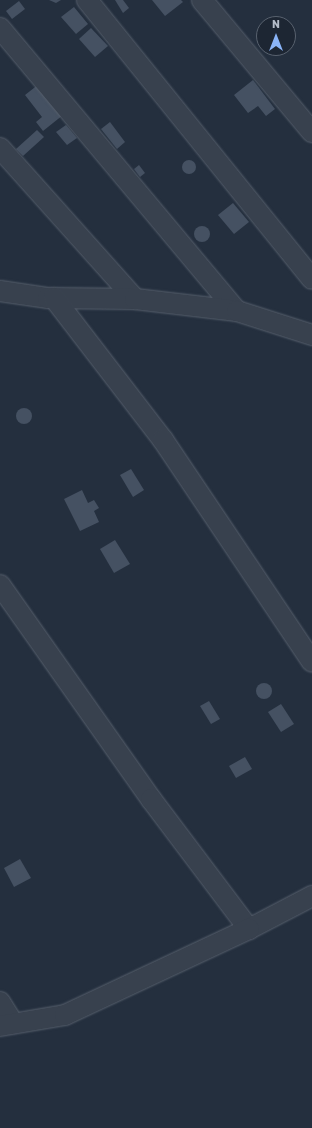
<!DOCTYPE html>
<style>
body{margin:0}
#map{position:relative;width:312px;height:1128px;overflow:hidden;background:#242f3e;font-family:Rubik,sans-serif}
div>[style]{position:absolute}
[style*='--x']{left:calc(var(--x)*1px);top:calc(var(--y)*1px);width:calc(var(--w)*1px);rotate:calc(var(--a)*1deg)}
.building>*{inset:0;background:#455162}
.round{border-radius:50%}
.roads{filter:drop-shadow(0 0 1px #565f6c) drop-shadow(0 0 1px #565f6c)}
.minor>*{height:20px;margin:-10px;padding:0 10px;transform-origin:10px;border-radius:10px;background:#38414e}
span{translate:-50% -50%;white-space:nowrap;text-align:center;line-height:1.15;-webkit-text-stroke:3px #1d2633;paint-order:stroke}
.north{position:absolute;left:256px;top:16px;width:40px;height:40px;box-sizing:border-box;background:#1d2633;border:1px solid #59626f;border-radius:50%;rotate:0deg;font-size:11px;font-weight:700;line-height:16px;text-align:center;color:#b4bcc9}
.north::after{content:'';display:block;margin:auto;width:14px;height:18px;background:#8ab4f8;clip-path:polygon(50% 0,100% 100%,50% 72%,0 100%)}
</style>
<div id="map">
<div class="building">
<i style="clip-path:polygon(49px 0,61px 0,56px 3px)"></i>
<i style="clip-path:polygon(115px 0,123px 0,129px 8px,123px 13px)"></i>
<i style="clip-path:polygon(152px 0,181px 0,183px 2px,165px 16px)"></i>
<i style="clip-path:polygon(19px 1px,25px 9px,12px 19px,6px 11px)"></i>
<i style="clip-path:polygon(74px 7px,88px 24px,76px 34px,61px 17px)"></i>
<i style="clip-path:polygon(91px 28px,108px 46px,95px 57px,79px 39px)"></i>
<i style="clip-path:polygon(253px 80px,275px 109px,266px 116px,258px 106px,248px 113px,234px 95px)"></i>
<i style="clip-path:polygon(39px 84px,63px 115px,43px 131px,36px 122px,42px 117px,25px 95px)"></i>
<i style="clip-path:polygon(110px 122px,125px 142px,117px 149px,101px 129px)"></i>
<i style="clip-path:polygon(66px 125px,77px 138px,67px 145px,56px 132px)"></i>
<i style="clip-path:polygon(37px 130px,44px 137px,23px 156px,16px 149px)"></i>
<i class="round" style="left:182px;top:160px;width:14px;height:14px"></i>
<i style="clip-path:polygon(139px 165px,145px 173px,140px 177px,134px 169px)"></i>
<i style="clip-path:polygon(233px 203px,249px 222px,234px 234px,218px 215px)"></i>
<i class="round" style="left:194px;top:226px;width:16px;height:16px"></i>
<i class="round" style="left:16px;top:408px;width:16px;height:16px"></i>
<i style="clip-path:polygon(131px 469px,144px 490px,133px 497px,120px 475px)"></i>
<i style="clip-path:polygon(82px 490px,88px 503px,94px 500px,99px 508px,94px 511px,99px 522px,80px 531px,64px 499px)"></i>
<i style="clip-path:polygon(115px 540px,130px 564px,114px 573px,100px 549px)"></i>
<i class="round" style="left:256px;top:683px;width:16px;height:16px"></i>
<i style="clip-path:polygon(209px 701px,220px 719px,211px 724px,200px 706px)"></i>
<i style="clip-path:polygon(281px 704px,294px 724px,281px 732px,268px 712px)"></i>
<i style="clip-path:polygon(245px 757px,252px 769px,236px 778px,229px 766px)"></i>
<i style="clip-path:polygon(20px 859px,31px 878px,14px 887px,4px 868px)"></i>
</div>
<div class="roads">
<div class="minor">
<i style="--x:87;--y:0;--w:358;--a:51.1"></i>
<i style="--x:202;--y:0;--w:172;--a:50.2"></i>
<i style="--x:0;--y:28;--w:369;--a:50.1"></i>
<i style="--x:0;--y:148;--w:203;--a:48.2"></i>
<i style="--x:0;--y:291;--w:49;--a:8.3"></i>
<i style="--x:48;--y:298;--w:87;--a:0.7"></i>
<i style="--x:135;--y:299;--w:103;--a:6.7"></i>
<i style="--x:237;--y:311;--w:79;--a:17.7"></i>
<i style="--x:54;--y:298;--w:179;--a:52.5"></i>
<i style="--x:163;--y:440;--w:267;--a:56.1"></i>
<i style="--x:0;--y:585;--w:262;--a:54.8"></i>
<i style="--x:151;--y:799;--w:163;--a:53"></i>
<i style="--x:249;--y:929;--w:71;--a:-27.6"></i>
<i style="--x:0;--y:1002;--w:25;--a:58"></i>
<i style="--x:0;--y:1026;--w:66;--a:-9.6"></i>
<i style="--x:65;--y:1015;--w:203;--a:-25.1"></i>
</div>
</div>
<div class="north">N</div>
</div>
